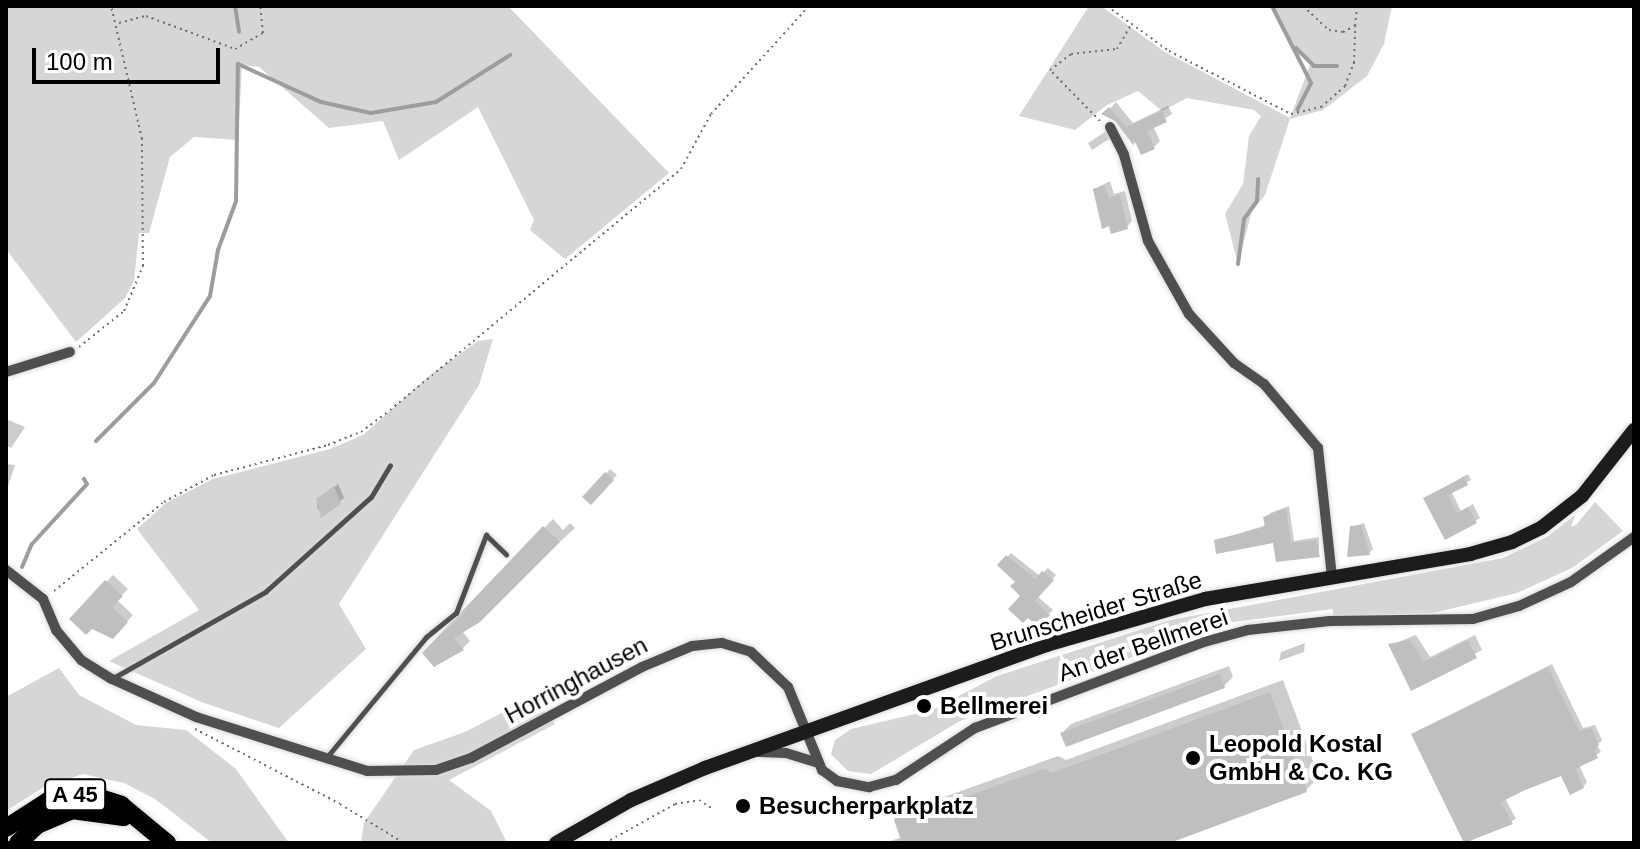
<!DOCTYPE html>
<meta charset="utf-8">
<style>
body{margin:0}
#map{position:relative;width:1640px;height:849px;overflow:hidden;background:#fff;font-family:Helvetica,sans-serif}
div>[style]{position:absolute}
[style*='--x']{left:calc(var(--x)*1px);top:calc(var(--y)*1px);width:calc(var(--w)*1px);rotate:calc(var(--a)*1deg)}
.green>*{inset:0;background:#d6d6d6}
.shadow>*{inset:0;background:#0003}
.stream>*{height:4px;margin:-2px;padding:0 2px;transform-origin:2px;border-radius:2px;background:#9d9d9d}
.building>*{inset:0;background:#bfbfbf}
.path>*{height:2px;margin-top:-1px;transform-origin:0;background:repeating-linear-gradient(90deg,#717171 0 2px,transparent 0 6px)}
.roads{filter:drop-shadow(0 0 2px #dbdbdb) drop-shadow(0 0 2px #dbdbdb)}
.service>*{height:5px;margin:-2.5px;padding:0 2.5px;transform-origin:2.5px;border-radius:2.5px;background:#4f4f4f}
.minor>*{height:10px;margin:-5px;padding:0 5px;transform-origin:5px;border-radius:5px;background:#4f4f4f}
.secondary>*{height:14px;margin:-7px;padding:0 7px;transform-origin:7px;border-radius:7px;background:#1c1c1c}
.motorway>*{height:18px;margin:-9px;padding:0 9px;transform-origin:9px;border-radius:9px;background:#000}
.dots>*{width:22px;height:22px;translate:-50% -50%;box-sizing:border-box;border:4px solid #fff;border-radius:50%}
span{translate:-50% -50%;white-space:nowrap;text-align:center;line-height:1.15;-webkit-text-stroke:8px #fff;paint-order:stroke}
.shield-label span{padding:2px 6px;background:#fff;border:2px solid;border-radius:6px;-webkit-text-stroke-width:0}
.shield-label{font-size:22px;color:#000;font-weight:700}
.street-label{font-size:24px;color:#000}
.poi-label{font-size:24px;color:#000;font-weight:700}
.left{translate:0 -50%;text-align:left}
.frame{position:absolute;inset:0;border:8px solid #000;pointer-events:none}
.scale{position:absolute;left:32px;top:48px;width:188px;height:36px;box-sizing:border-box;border:4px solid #000;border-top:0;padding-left:10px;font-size:24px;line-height:28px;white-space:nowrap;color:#000;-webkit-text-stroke:6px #fff;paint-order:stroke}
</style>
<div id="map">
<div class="green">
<i style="clip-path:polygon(6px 6px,508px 6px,669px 173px,565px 259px,530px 230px,534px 220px,478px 107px,399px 160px,383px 121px,329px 128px,259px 67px,242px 65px,238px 140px,194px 137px,170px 157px,149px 233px,139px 233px,134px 281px,125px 298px,76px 342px,6px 249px)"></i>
<i style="clip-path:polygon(1089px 6px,1101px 6px,1165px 52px,1290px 118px,1310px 65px,1289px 44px,1270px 6px,1392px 6px,1384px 44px,1367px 76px,1323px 110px,1290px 119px,1265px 195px,1252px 211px,1238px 264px,1225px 214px,1243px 184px,1249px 136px,1261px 116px,1254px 110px,1187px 98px,1162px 111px,1138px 91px,1107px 105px,1075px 130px,1019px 116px)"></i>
<i style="clip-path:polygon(493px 339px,479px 385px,339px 604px,366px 649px,279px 728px,204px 703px,109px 661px,199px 610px,137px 529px,166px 503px,213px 479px,330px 449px,363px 435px,429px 376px,478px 341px)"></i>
<i style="clip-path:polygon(1595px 502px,1623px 531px,1572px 568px,1517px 593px,1433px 613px,1333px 616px,1333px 609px,1225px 623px,960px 721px,871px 774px,848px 771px,831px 754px,835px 740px,851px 729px,932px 710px,997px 676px,1170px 620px,1503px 558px,1547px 537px,1575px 515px,1571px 527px,1576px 525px)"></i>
<i style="clip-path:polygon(59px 668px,79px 695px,136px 725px,186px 730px,236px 769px,289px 843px,212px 843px,155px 799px,124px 783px,83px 774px,44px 787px,6px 811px,6px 697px)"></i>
<i style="clip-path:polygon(532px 697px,555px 724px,449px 780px,491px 811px,507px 843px,361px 843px,364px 823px,414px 750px,465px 732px)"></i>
</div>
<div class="shadow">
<i style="clip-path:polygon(1116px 102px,1133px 123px,1168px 106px,1172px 114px,1153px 126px,1160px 141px,1154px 147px,1134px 143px,1116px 119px,1105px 114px)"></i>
<i style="clip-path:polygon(1108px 130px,1112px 137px,1092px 150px,1088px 143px)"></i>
<i style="clip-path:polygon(1110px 181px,1114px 194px,1125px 191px,1132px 221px,1127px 227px,1095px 189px)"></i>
<i style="clip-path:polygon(6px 419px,25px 427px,11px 448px,6px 445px)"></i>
<i style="clip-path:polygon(6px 464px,15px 465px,7px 489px,6px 488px)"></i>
<i style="clip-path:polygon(610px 469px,617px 475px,591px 503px,585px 497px)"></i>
<i style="clip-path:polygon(1468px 474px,1471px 480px,1451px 491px,1461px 511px,1473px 504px,1480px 518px,1446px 538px,1425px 498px)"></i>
<i style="clip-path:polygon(338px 484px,344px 498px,324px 514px,317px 508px,318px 500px)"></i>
<i style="clip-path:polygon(1289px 506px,1294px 541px,1319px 537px,1319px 555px,1275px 540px,1216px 541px,1266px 525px,1270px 513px)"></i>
<i style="clip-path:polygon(553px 519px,563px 530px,570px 523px,575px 528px,462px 631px,470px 641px,463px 648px,425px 653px)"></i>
<i style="clip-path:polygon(1364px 523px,1373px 549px,1369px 553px,1352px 527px)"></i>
<i style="clip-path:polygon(1011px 553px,1040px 576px,1048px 568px,1056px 575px,1037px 596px,1053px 610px,1039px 624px,1029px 615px,1018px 581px,1000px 565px)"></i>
<i style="clip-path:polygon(113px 575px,128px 589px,117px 600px,133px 615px,113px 637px,72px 619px)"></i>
<i style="clip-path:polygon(1416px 635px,1430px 657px,1475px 635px,1482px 650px,1412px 688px,1390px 645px)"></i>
<i style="clip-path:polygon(1305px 643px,1304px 652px,1279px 661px,1281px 652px)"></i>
<i style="clip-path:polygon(1552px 664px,1583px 728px,1595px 725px,1602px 740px,1597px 745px,1601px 752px,1579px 765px,1587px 782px,1583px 787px,1562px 773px,1505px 798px,1516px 819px,1466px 843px,1413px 734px)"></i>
<i style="clip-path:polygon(1229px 666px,1233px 677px,1224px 686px,1062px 733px,1071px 724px)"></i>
<i style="clip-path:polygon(1283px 680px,1319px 777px,1306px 790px,1164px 843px,885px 843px,902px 837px,899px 814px,912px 800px,922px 805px,1058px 756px,1066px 760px)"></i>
</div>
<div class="stream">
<i style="--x:235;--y:6;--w:26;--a:81"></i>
<i style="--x:1272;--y:6;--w:86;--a:63.1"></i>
<i style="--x:1311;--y:83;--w:30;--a:117"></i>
<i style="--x:1296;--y:48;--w:25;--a:45"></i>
<i style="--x:1314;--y:66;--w:23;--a:0"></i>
<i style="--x:1238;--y:264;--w:45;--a:-82.4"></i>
<i style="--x:1244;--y:219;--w:22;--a:-54"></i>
<i style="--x:1257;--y:201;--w:22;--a:-87"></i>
<i style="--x:96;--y:441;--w:82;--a:-45"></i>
<i style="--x:154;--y:383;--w:103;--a:-57.2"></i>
<i style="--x:210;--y:296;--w:47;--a:-80.1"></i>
<i style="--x:218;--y:250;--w:52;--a:-69.8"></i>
<i style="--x:236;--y:201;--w:137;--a:-89.2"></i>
<i style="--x:238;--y:64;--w:91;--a:24.6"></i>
<i style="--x:321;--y:102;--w:51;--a:12.4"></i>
<i style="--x:371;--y:113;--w:66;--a:-9.6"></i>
<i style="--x:436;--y:102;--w:88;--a:-32.4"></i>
<i style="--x:22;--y:567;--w:25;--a:-67"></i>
<i style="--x:32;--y:544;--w:81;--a:-47.5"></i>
<i style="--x:87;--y:484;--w:6;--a:-121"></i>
</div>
<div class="building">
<i style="clip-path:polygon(1109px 107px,1126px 127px,1162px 111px,1167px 122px,1147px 131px,1155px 149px,1141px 155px,1133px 137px,1134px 146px,1115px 121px,1101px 114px)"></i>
<i style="clip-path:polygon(1104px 185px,1109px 198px,1120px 195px,1128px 229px,1111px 234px,1109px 226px,1102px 229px,1093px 189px)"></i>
<i style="clip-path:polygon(605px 472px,614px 480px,591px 505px,582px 497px)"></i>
<i style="clip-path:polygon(1464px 477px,1468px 485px,1448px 495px,1457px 513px,1468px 507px,1477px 523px,1445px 540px,1423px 498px)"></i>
<i style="clip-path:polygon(334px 486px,341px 504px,321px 518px,316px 499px)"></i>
<i style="clip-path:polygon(1286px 508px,1291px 543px,1316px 540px,1320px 557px,1276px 562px,1273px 543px,1216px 554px,1214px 540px,1265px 527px,1263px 517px)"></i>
<i style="clip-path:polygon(1361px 525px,1370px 555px,1347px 557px,1350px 526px)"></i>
<i style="clip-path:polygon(543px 526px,560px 542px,480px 622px,454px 638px,464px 650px,434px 667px,422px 653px)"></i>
<i style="clip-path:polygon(1006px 555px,1035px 579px,1042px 571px,1054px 580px,1035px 601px,1050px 615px,1039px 627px,1028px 618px,1023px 623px,1008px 609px,1020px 596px,1010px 586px,1015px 582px,997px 565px)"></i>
<i style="clip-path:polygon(105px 580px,123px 596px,112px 607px,128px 622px,113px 639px,92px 629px,86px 635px,69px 619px)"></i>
<i style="clip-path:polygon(1410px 640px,1424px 662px,1468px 640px,1477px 658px,1411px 691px,1388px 644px)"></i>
<i style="clip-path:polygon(1548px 667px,1579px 731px,1591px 728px,1599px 745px,1594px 750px,1598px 758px,1575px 769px,1584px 788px,1570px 795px,1561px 776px,1523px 791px,1501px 802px,1513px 824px,1464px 843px,1411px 734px)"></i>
<i style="clip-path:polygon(1220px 674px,1225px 688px,1066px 747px,1060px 733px)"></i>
<i style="clip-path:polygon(1270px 692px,1307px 792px,1170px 843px,902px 843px,894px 820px,897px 813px,908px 818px,1043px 769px,1052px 773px)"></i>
</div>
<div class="path">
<i style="--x:1107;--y:6;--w:77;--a:36"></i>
<i style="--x:1169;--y:51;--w:137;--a:27.3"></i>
<i style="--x:1291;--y:114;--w:31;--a:-13"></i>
<i style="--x:1321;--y:107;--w:32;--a:-41"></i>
<i style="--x:1345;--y:86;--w:25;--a:-69"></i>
<i style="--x:1354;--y:63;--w:37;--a:-88"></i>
<i style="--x:1303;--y:6;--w:35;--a:43"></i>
<i style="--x:1329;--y:30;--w:14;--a:8"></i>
<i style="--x:1343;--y:32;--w:13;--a:-27"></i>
<i style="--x:1355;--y:26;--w:20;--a:-84"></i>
<i style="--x:119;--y:23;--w:28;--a:-15"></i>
<i style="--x:146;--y:16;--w:95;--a:20.3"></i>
<i style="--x:235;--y:49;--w:32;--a:-30"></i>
<i style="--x:263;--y:33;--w:27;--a:-96"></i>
<i style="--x:1100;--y:121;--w:71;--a:-134.4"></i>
<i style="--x:1050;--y:70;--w:26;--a:-37"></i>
<i style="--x:1071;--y:54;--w:46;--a:-6.2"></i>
<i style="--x:1117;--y:49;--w:28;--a:-60"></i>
<i style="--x:79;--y:347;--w:58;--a:-38.7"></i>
<i style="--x:124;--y:311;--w:49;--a:-67.1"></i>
<i style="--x:143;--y:266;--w:127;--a:-90.5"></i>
<i style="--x:142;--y:139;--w:137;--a:-103.1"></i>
<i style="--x:54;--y:591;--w:141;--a:-39"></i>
<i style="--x:164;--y:502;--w:57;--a:-28.4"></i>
<i style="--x:214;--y:475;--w:118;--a:-14.7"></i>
<i style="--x:328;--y:445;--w:35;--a:-22"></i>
<i style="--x:361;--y:432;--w:36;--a:-37"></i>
<i style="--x:390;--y:410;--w:378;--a:-39.6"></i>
<i style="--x:681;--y:169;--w:63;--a:-61.4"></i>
<i style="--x:711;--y:114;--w:146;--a:-47.8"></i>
<i style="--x:195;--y:729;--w:163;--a:27.3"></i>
<i style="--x:340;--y:804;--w:75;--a:31.4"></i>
<i style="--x:605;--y:843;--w:80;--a:-29.1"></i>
<i style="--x:675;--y:804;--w:24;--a:-9"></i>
<i style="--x:699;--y:800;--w:17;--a:33"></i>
</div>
<div class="roads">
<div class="service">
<i style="--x:113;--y:678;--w:175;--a:-29.5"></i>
<i style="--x:265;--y:592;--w:142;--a:-41.9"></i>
<i style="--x:371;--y:497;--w:37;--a:-59"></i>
<i style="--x:326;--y:758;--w:157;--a:-50.4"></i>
<i style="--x:426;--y:637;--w:38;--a:-39"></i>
<i style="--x:456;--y:613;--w:84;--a:-69"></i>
<i style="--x:486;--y:535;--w:28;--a:44"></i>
</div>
<div class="minor">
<i style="--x:1110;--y:127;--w:31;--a:63"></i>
<i style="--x:1124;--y:155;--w:89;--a:74.4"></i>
<i style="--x:1148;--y:241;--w:84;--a:60.7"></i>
<i style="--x:1189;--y:314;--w:67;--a:47.4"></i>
<i style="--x:1234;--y:363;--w:37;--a:35"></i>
<i style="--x:1264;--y:384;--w:84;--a:49.8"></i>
<i style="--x:1318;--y:448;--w:129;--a:83.8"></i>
<i style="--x:6;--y:372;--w:67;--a:-17.4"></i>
<i style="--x:6;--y:570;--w:47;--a:38.1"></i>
<i style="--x:43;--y:599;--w:34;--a:67"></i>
<i style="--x:56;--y:630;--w:39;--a:50"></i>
<i style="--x:81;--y:660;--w:36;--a:32"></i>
<i style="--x:112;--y:679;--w:92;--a:24.3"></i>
<i style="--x:196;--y:717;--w:179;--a:17.5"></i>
<i style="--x:367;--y:771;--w:69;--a:-0.8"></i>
<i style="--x:436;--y:770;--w:37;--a:-19"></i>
<i style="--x:471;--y:758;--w:194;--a:-28"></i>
<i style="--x:642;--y:667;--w:54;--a:-22.8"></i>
<i style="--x:692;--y:646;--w:30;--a:-6"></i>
<i style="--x:722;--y:643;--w:30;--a:17"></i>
<i style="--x:751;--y:652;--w:51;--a:43.4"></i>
<i style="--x:788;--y:687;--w:90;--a:67.7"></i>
<i style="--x:822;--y:770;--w:19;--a:36"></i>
<i style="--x:837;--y:781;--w:33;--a:11"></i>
<i style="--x:869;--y:787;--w:28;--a:-15"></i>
<i style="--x:896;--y:780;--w:95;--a:-33.4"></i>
<i style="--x:975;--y:728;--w:245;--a:-20.6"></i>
<i style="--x:1204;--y:642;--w:46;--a:-15.3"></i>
<i style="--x:1248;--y:630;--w:82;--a:-6.3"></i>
<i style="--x:1330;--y:621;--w:143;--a:-0.8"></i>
<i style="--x:1473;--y:619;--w:48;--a:-15.8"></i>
<i style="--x:1519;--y:606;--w:57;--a:-24.8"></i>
<i style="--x:1571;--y:582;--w:77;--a:-35.5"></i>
<i style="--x:759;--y:752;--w:27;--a:2"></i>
<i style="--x:786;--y:753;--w:34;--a:17"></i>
</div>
<div class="secondary">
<i style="--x:556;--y:843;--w:86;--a:-29.8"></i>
<i style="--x:631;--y:800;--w:81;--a:-23.4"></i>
<i style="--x:705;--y:768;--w:363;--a:-19.8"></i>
<i style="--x:1046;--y:645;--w:166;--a:-16.1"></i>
<i style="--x:1205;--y:599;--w:269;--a:-9.6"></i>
<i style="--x:1470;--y:554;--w:44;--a:-15.9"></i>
<i style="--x:1512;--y:542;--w:32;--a:-26"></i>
<i style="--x:1541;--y:528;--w:52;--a:-38"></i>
<i style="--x:1582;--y:496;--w:84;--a:-51.8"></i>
</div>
<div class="motorway">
<i style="--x:6;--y:828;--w:50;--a:-32.7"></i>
<i style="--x:48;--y:801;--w:43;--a:-7.9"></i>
<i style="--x:91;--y:795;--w:32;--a:18"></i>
<i style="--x:121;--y:805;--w:60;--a:39.6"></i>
<i style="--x:18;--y:843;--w:26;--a:-43"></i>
<i style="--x:37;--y:825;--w:38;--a:-23"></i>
<i style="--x:72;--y:810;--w:52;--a:7.7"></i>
</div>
</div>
<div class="dots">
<i style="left:924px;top:706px;background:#000"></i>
<i style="left:1193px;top:758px;background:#000"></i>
<i style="left:743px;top:806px;background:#000"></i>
</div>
<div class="shield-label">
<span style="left:75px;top:795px">A 45</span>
</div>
<div class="street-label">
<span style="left:1096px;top:611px;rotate:-17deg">Brunscheider Straße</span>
<span style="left:1143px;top:645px;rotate:-19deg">An der Bellmerei</span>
<span style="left:576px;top:680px;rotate:-28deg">Horringhausen</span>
</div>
<div class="poi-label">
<span class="left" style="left:940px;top:706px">Bellmerei</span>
<span class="left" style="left:1209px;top:758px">Leopold Kostal<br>GmbH &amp; Co. KG</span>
<span class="left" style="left:759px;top:806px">Besucherparkplatz</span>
</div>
<div class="frame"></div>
<div class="scale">100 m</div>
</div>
